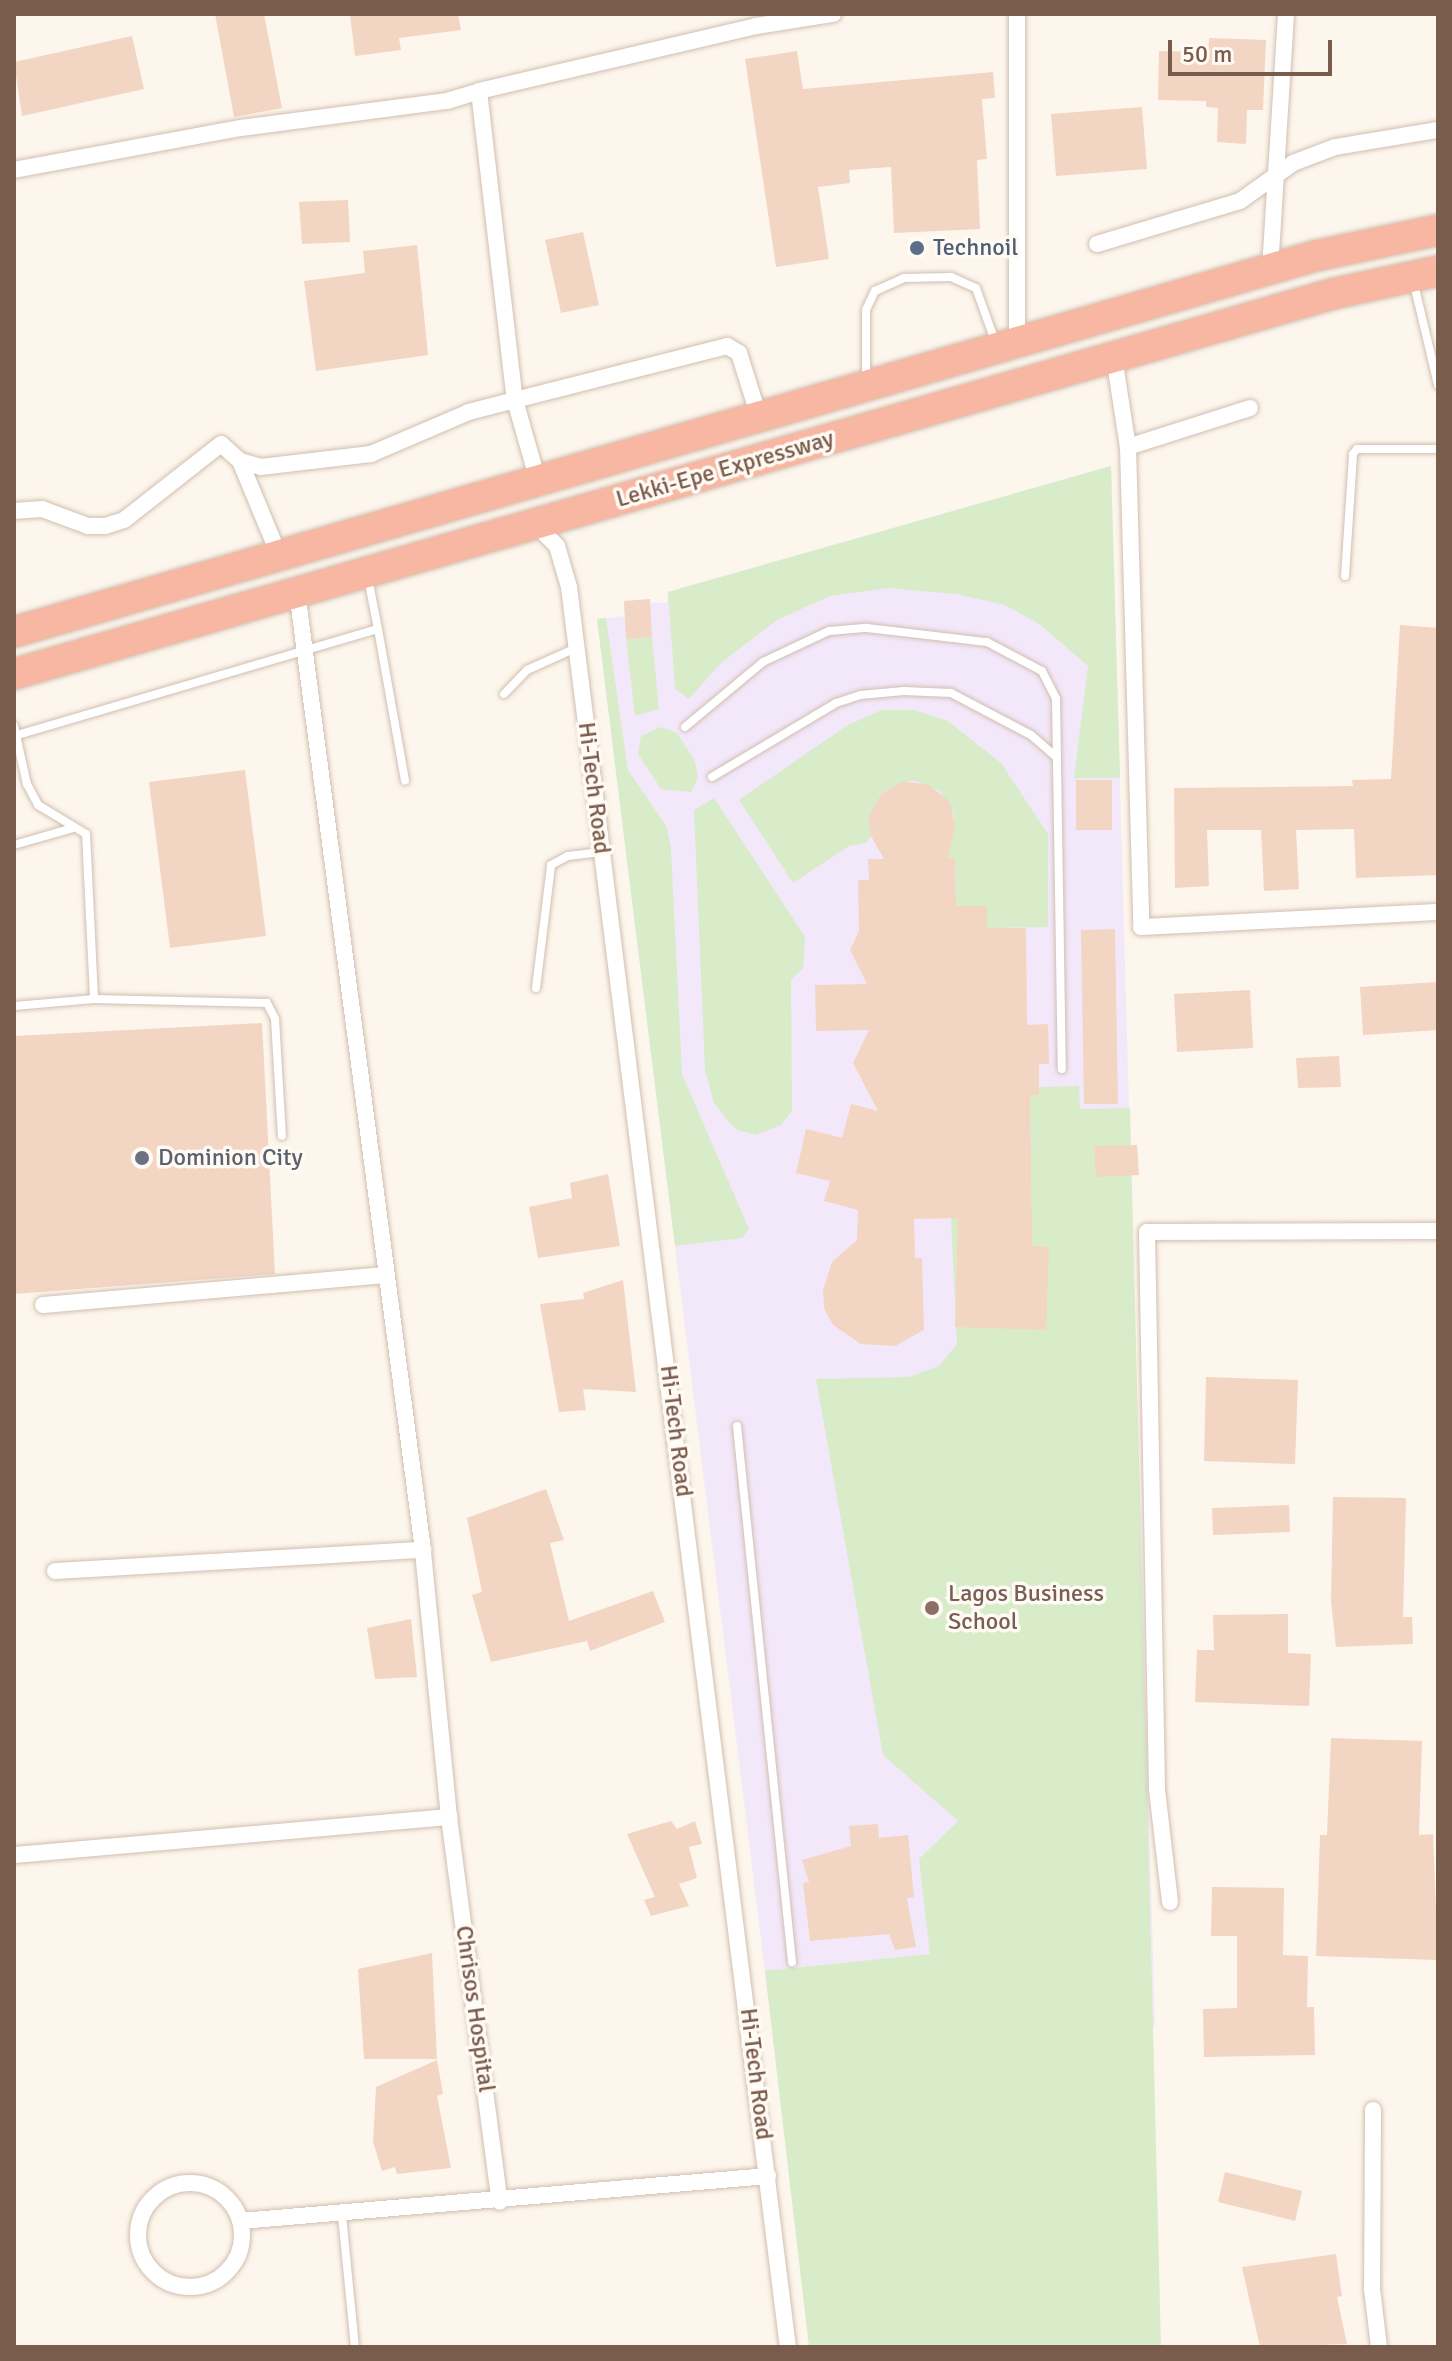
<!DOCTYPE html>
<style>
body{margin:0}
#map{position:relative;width:1452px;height:2361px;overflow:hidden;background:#fdf6ec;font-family:Signika,sans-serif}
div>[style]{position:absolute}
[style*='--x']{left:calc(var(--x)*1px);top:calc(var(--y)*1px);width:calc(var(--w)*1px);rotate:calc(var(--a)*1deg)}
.education>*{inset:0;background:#f3e8fa}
.green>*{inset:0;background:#d8ecc9}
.building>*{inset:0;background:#f3d5c3}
.roads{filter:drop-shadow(0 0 2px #d1beb0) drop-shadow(0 0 2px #d1beb0)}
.lane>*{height:8px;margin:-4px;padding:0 4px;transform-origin:4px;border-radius:4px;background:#fff}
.street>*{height:16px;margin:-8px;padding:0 8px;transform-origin:8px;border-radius:8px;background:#fff}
.street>.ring{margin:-8px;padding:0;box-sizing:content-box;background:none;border:16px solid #fff;border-radius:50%}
.highway>*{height:30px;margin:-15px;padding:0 15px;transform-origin:15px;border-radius:15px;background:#f7b7a3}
.dots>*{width:22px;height:22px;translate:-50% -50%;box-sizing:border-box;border:4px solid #fffaf3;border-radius:50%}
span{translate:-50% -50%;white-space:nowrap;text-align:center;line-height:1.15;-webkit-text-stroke:7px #fffaf3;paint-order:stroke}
.service-label{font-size:24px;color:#4e5e75}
.left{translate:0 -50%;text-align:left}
.street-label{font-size:24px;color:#7a5c4d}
.worship-label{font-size:24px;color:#5b616d}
.education-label{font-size:24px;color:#785e54}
.frame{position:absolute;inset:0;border:16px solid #7a5c4d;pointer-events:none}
.scale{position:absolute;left:1168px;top:40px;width:164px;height:36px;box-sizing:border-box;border:4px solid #7a5c4d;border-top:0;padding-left:10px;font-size:24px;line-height:28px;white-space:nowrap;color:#7a5c4d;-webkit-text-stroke:6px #fffaf3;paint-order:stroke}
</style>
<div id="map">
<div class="education">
<i style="clip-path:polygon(1111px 466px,1155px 2026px,777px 2068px,597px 619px,625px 616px,624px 601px,667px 603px,668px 592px)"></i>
</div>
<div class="green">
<i style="clip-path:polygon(1111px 466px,1120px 778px,1074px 778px,1088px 666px,1039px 624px,1005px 605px,956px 594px,888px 588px,830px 596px,777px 620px,721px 663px,689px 699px,675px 689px,668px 592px)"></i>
<i style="clip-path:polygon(606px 618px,628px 770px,667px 827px,671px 849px,682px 1074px,749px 1229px,742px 1238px,675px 1246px,597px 619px)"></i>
<i style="clip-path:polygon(652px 637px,659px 709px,635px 716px,626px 639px)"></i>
<i style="clip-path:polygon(881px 710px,914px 710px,948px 721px,1001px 763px,1048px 834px,1048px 927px,987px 928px,987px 906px,956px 906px,955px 858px,948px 858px,947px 849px,954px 815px,940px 791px,916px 781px,903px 781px,881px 794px,868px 818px,871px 836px,866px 843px,849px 846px,793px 883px,739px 800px,846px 726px)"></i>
<i style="clip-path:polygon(661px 727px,677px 733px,695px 761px,698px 778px,691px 792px,661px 789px,638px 754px,641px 736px)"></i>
<i style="clip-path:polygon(714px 798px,805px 937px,803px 969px,791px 979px,792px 1111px,781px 1125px,756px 1135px,737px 1130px,726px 1119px,714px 1103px,705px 1070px,694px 810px)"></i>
<i style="clip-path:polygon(1079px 1086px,1080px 1109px,1130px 1108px,1161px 2347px,809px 2347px,765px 1971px,930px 1954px,919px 1859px,958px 1821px,883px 1755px,816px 1379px,909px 1377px,939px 1366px,957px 1344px,951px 1218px,1031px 1217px,1030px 1095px,1039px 1094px,1039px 1087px)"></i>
</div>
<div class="building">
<i style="clip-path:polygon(215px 14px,264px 14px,282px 108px,234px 117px)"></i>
<i style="clip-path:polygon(350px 14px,458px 14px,461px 30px,399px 38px,401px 50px,355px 56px)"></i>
<i style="clip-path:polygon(132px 36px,144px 89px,22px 116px,14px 62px)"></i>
<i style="clip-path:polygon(1209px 38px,1266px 40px,1263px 110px,1247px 110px,1246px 144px,1217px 142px,1218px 108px,1206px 107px,1206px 101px,1158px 100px,1159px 51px,1208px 52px)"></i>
<i style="clip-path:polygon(797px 51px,803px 89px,993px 72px,995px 98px,982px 99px,987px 159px,977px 160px,980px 229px,894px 233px,891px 167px,849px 170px,850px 183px,818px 187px,829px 259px,776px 267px,745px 59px)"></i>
<i style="clip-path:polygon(1142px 107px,1147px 169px,1056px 176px,1051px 114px)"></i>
<i style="clip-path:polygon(348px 200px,350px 242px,302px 244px,299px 202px)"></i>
<i style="clip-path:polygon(583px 232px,599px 305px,561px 313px,545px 240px)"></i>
<i style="clip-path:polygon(417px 245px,428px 355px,316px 371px,304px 281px,365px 273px,363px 251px)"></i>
<i style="clip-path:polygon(650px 599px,652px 637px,626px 639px,624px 601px)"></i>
<i style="clip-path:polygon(1400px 625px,1438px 628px,1438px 875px,1356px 878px,1354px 829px,1296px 830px,1299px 889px,1264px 891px,1261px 830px,1207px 830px,1209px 886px,1175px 888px,1174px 788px,1353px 786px,1352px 780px,1391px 779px)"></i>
<i style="clip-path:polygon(245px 770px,266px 936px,170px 948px,149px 782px)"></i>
<i style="clip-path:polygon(1076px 780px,1112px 780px,1112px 830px,1076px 830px)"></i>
<i style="clip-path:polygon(903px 781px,929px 785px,950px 802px,955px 826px,948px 858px,955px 858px,956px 906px,987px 906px,987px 928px,1026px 928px,1027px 1025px,1048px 1024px,1049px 1064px,1039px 1064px,1039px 1095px,1030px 1095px,1032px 1246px,1049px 1247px,1046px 1330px,955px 1327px,958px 1218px,914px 1219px,915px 1258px,922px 1258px,924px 1330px,895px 1346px,861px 1344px,833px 1325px,824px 1308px,823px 1290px,832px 1262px,857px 1240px,858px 1210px,824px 1201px,830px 1181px,796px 1173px,806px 1129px,842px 1138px,851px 1104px,878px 1111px,853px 1063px,869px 1030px,816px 1031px,815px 985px,867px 984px,850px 950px,859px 931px,858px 880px,869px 880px,868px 859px,884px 859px,871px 836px,868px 818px,881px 794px)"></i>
<i style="clip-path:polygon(1115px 929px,1118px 1104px,1084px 1104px,1081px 930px)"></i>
<i style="clip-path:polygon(1438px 982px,1438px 1030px,1363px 1035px,1360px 987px)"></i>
<i style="clip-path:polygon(1250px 990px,1253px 1048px,1177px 1052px,1174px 994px)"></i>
<i style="clip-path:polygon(262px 1023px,275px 1274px,14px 1294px,14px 1036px)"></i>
<i style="clip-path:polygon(1339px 1056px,1341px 1087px,1298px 1088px,1296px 1058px)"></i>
<i style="clip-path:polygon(1137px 1145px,1139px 1175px,1096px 1177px,1094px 1146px)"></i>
<i style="clip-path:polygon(608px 1174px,620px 1246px,538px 1258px,529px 1207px,572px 1198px,570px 1183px)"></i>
<i style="clip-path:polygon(623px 1280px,636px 1392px,583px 1389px,586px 1410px,559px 1412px,540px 1304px,584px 1299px,583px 1293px)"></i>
<i style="clip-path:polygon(1206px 1377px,1298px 1380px,1295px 1464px,1204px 1461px)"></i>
<i style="clip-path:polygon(546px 1489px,564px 1540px,550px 1543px,569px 1621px,653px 1591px,665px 1622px,590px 1651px,587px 1641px,491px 1662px,472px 1595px,482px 1592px,467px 1518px)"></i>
<i style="clip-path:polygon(1333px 1497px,1406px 1498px,1403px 1617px,1412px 1617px,1413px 1644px,1336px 1647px,1331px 1602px)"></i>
<i style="clip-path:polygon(1289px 1505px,1290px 1532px,1213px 1535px,1212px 1508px)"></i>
<i style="clip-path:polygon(1288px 1614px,1288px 1653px,1311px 1654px,1309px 1706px,1195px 1702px,1197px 1650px,1214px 1650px,1213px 1615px)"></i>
<i style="clip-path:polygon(411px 1619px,417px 1677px,375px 1679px,367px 1628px)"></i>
<i style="clip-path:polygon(1331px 1738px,1422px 1741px,1419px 1835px,1433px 1834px,1438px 1960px,1316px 1956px,1320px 1835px,1327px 1835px)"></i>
<i style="clip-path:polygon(671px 1821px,677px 1829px,695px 1821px,702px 1844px,689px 1847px,697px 1878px,679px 1884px,689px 1906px,651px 1916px,644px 1900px,655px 1897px,627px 1834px)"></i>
<i style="clip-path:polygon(878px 1824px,879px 1838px,908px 1835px,914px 1897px,907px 1898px,916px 1947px,895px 1950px,889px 1934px,810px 1941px,803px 1883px,809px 1882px,802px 1860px,851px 1846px,849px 1826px)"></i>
<i style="clip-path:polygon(1212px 1887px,1284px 1888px,1283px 1955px,1308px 1956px,1307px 2007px,1314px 2007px,1315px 2055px,1204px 2057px,1203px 2009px,1237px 2008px,1237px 1936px,1211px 1936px)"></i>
<i style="clip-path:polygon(432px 1953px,437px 2059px,364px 2059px,358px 1969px)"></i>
<i style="clip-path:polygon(437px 2060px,443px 2094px,437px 2096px,451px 2168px,397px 2174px,395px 2167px,382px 2171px,373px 2142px,376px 2087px)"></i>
<i style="clip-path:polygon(1225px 2172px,1302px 2191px,1295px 2221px,1218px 2202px)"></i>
<i style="clip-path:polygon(1336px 2254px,1342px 2296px,1337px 2297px,1347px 2344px,1260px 2347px,1242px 2267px)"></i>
</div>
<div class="roads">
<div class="lane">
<i style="--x:1414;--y:284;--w:104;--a:76.6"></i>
<i style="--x:866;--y:381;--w:71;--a:-90"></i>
<i style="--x:866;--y:310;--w:21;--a:-65"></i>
<i style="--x:875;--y:291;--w:32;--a:-24"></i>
<i style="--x:904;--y:278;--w:47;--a:-1.2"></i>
<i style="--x:951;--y:277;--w:27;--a:24"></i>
<i style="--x:976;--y:288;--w:56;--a:70.3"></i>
<i style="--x:1345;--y:576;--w:122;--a:-86.2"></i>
<i style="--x:1353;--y:454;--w:6;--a:-51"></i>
<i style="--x:1357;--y:449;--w:81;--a:0"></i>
<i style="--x:378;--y:629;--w:154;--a:79.9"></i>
<i style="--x:504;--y:694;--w:33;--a:-46"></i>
<i style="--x:527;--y:670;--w:54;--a:-24.2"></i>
<i style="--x:14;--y:726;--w:59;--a:77.4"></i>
<i style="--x:27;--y:784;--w:24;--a:62"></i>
<i style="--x:38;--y:805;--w:56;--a:31.1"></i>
<i style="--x:86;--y:834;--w:165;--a:87.2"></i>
<i style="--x:94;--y:999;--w:80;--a:175"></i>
<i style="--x:685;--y:727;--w:102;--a:-39.8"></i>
<i style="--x:763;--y:662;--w:73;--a:-25.2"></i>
<i style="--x:829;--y:631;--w:38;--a:-5"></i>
<i style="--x:867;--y:628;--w:121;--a:6.7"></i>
<i style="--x:987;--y:642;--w:62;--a:27.8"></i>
<i style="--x:1042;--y:671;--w:31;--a:63"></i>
<i style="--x:1056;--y:699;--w:370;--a:89.1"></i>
<i style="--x:14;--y:736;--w:379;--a:-16.4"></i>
<i style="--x:378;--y:629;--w:52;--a:-101.1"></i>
<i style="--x:712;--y:777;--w:144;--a:-30.8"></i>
<i style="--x:836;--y:703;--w:25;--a:-18"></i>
<i style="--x:860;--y:695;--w:44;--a:-5.2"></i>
<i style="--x:904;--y:691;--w:47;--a:2.4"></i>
<i style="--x:951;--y:693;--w:90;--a:27.7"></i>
<i style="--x:1031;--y:735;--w:32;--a:41"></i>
<i style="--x:14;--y:845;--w:61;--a:-16.1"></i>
<i style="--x:536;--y:988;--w:124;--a:-83"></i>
<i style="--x:551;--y:865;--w:19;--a:-28"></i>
<i style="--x:568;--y:856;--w:33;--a:-7"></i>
<i style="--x:94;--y:999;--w:173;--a:1.3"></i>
<i style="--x:267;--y:1003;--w:18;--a:63"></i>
<i style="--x:275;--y:1019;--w:117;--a:86.6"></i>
<i style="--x:737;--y:1426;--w:539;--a:84.14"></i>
<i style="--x:342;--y:2215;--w:133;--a:84.4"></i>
</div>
<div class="street">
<i style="--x:1017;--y:14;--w:328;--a:90"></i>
<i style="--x:479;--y:91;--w:285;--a:-13.2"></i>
<i style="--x:756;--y:26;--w:78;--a:-8.9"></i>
<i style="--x:14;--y:170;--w:231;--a:-10.5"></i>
<i style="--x:241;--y:128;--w:208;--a:-7.5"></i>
<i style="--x:447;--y:101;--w:34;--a:-17"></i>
<i style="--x:479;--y:91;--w:311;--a:83.4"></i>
<i style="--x:515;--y:400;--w:48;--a:165.4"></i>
<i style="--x:469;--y:412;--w:107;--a:156.8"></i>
<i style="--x:371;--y:454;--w:111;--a:173.3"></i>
<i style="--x:261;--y:467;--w:22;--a:-164"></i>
<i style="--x:240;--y:461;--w:25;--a:-138"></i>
<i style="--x:221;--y:444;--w:123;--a:141.9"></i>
<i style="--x:124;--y:520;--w:20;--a:162"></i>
<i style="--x:105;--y:526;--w:17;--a:180"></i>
<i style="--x:88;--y:526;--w:49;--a:-159.7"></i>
<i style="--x:42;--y:509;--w:28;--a:176"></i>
<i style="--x:1097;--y:244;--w:149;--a:-16.7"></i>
<i style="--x:1240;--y:201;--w:65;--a:-35.6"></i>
<i style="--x:1293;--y:163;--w:45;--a:-20.9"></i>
<i style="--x:1335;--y:147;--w:104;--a:-9.4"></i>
<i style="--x:1270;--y:269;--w:256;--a:-86.4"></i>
<i style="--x:1114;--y:357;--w:91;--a:81.2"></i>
<i style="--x:1128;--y:447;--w:480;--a:88.4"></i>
<i style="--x:1141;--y:927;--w:297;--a:-2.9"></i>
<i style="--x:1128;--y:447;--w:128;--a:-17.7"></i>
<i style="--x:240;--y:461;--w:102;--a:67.5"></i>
<i style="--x:538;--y:481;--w:84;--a:-105.9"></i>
<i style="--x:515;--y:400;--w:219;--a:-14.3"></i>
<i style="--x:727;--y:346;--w:14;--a:30"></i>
<i style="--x:739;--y:353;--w:67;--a:72.6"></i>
<i style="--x:536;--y:525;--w:30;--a:45"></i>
<i style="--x:557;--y:546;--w:43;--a:73.7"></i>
<i style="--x:569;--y:587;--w:1774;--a:82.91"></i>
<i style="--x:43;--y:1305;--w:344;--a:-5"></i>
<i style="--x:55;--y:1571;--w:369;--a:-3.3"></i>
<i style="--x:449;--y:1817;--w:388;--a:82.5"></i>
<i style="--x:14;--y:1855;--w:437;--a:-5"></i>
<i style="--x:449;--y:1817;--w:268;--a:-95.6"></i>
<i style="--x:423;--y:1550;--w:966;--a:-97.49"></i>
<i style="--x:1170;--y:1902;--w:114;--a:-96.6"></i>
<i style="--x:1157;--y:1789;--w:557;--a:-91.03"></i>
<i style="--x:1147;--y:1232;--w:291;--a:-0.2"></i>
<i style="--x:1373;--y:2110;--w:179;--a:90.3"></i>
<i style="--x:1372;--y:2289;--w:58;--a:83.1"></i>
<i class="ring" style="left:138px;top:2183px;width:88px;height:88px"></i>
<i style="--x:241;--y:2221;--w:529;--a:-4.88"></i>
</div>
<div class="highway">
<i style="--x:14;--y:632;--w:1354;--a:-16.12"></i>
<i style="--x:1315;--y:256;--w:126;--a:-11.9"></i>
<i style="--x:14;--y:674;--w:1372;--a:-16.08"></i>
<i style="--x:1332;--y:294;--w:108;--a:-12.2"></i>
</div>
</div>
<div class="dots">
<i style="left:917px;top:248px;background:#5c6f8a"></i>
<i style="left:142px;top:1158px;background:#6b7280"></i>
<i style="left:932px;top:1608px;background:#8d6e63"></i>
</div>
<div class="service-label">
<span class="left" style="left:933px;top:248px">Technoil</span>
</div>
<div class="street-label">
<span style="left:725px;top:469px;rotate:-16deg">Lekki-Epe Expressway</span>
<span style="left:594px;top:788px;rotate:83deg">Hi-Tech Road</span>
<span style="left:676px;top:1431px;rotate:83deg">Hi-Tech Road</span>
<span style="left:475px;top:2009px;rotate:82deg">Chrisos Hospital</span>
<span style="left:756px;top:2074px;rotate:83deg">Hi-Tech Road</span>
</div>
<div class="worship-label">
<span class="left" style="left:158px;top:1158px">Dominion City</span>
</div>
<div class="education-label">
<span class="left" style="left:948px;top:1608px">Lagos Business<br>School</span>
</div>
<div class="frame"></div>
<div class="scale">50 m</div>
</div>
